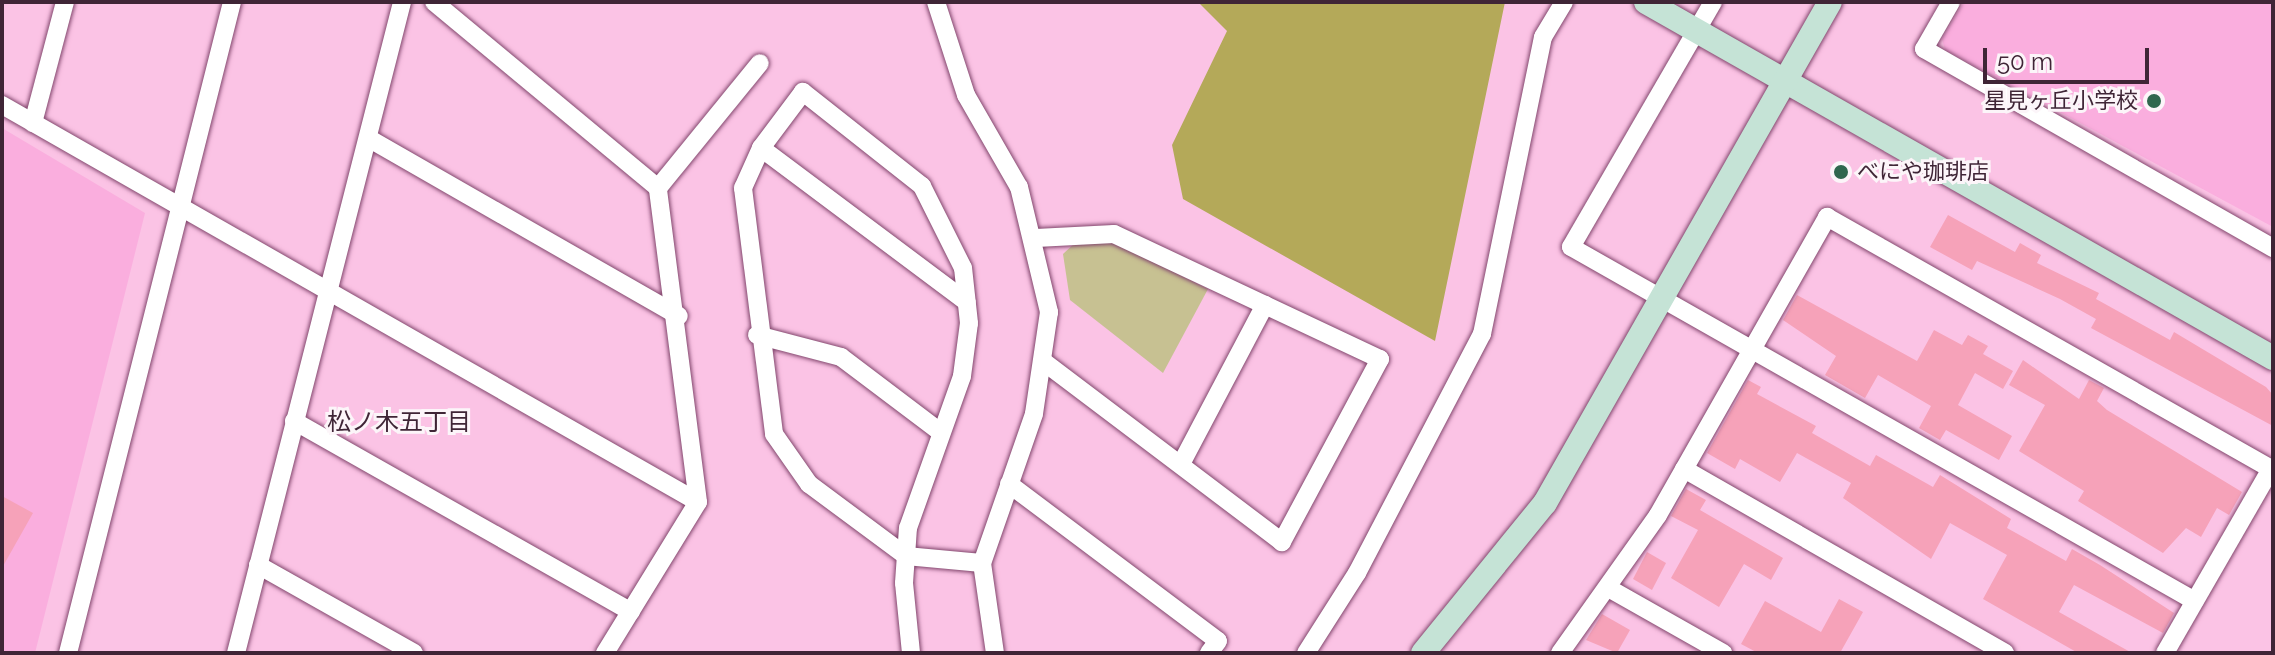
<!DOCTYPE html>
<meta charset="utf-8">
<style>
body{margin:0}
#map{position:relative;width:2275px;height:655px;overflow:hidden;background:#fbc3e5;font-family:Raleway,"Noto Sans JP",sans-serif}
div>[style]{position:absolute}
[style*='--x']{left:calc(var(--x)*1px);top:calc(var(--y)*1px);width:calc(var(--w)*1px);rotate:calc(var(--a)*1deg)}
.built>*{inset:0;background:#faaede}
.green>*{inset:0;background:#c7c192}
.forest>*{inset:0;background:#b4a959}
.building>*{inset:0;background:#f6a2b9}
.roads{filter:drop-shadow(0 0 2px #82466d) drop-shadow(0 0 2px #82466d)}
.street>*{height:18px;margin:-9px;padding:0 9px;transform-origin:9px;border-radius:9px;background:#fff}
.secondary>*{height:24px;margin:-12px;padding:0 12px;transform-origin:12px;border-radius:12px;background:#c5e3d6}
.dots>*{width:22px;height:22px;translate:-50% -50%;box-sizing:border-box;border:4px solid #fcf5f9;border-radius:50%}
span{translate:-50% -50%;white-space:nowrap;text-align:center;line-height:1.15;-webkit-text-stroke:6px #fcf5f9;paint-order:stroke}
.poi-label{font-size:22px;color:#3f2536}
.right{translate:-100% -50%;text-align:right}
.left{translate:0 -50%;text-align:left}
.neighbourhood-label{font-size:24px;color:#3f2536}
.frame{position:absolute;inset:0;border:4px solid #3f2536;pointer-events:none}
.scale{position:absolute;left:1983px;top:48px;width:166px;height:36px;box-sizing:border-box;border:4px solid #3f2536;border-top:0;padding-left:10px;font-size:24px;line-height:28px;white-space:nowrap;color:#3f2536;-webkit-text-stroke:6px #fcf5f9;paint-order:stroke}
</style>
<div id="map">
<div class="built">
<i style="clip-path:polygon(1964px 2px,2273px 2px,2273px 227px,1945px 50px,1942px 39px)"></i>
<i style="clip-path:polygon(2px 128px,145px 213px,35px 653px,2px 653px)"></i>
</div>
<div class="green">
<i style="clip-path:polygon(1078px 240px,1112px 241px,1208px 289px,1163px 373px,1070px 300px,1063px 254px)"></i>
</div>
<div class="forest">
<i style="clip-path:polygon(1198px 2px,1505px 2px,1435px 341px,1183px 199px,1172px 145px,1227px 31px)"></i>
</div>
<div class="building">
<i style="clip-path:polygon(1948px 215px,2015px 252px,2020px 243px,2041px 255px,2037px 263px,2099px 293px,2096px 299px,2170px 340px,2174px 332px,2266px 387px,2273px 395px,2273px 426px,2091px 328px,2096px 319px,2060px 299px,1977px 261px,1972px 270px,1930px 247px)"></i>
<i style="clip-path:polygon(1797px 295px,1917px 361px,1934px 330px,1962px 345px,1968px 335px,1988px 346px,1983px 354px,2013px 371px,2003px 389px,1975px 373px,1958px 405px,2012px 436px,1999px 460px,1946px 430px,1940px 440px,1919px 428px,1931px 406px,1878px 375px,1865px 398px,1825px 375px,1836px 356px,1783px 320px)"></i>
<i style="clip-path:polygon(2023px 360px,2079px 399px,2089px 380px,2104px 388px,2097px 401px,2107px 410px,2242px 492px,2229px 515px,2217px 508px,2201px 537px,2186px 528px,2163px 553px,2078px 501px,2084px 491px,2019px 451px,2045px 405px,2009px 385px)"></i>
<i style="clip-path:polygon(1748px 380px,1761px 387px,1757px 394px,1816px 426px,1812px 433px,1870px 466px,1876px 455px,1933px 487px,1940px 475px,2011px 519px,2007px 528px,2066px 561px,2072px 549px,2100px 565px,2174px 613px,2163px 633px,2074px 585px,2059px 612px,2132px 653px,2078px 653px,1983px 599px,2007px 555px,1950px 523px,1931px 559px,1843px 498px,1851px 483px,1797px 453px,1780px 482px,1740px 459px,1735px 469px,1707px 453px)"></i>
<i style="clip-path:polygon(1686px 489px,1706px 500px,1700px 510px,1783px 558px,1771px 580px,1744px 564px,1719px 607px,1671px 578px,1698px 530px,1671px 516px)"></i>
<i style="clip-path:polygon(2px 496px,33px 513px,2px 568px)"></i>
<i style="clip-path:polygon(1647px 552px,1666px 563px,1652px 590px,1633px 579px)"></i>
<i style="clip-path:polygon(1839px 599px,1863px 612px,1840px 653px,1758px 653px,1741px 644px,1765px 601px,1821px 632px)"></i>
<i style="clip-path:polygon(1602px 614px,1630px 630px,1617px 653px,1586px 640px)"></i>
</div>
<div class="roads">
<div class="street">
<i style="--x:434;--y:2;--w:291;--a:39.7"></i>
<i style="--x:936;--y:2;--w:98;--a:72.1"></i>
<i style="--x:966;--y:95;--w:106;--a:60.1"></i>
<i style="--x:1019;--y:187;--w:129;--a:76.5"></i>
<i style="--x:1049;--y:312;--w:103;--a:98.4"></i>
<i style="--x:1034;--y:414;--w:158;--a:109.2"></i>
<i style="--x:982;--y:563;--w:91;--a:81.8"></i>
<i style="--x:1713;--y:2;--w:283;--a:120.1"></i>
<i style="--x:1571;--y:247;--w:717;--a:29.57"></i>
<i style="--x:1951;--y:2;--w:54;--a:119.9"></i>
<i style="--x:1924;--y:49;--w:402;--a:29.7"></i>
<i style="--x:2;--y:105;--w:801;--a:29.7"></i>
<i style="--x:33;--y:123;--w:125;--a:-75.2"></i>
<i style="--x:368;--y:138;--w:358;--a:29.8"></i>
<i style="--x:761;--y:148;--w:257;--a:36.8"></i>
<i style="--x:1036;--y:238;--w:78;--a:-2.9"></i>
<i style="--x:1114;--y:234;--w:294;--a:25.2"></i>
<i style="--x:1380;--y:359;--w:208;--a:118.2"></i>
<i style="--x:1282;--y:542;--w:300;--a:-142.9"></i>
<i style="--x:757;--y:335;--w:87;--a:14.7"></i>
<i style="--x:841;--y:357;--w:123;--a:37.1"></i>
<i style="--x:294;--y:421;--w:387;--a:29.5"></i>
<i style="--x:1181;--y:464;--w:180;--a:-62.2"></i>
<i style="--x:1684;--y:469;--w:370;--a:29.8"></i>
<i style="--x:1009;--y:484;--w:261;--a:36.9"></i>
<i style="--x:1218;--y:641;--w:15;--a:127"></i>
<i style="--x:258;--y:565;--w:179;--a:29.4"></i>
<i style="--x:1610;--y:589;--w:130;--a:29.5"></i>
<i style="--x:68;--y:653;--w:671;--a:-75.86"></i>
<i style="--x:236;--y:653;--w:672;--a:-75.69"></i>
<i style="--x:605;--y:653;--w:177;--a:-58.4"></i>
<i style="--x:698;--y:502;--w:317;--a:-97.3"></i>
<i style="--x:658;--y:188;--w:161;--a:-50.8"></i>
<i style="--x:911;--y:653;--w:70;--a:-95.7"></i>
<i style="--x:904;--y:583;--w:27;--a:-86"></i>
<i style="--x:906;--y:556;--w:28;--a:-86"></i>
<i style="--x:908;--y:528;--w:161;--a:-70.4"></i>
<i style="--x:962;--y:376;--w:53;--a:-82.5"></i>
<i style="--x:969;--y:323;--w:55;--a:-96.2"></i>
<i style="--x:963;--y:268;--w:92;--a:-116.6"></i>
<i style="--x:922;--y:186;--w:152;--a:-141.7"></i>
<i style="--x:803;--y:92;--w:70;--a:126.9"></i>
<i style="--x:761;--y:148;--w:44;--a:114.2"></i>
<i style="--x:743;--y:188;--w:248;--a:82.8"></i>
<i style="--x:774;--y:434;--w:61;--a:55"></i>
<i style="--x:809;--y:484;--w:121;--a:36.6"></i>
<i style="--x:906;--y:556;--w:76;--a:5.3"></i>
<i style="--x:1306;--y:653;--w:95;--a:-57.5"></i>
<i style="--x:1357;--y:573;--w:270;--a:-62.4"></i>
<i style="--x:1482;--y:334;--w:303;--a:-78.4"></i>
<i style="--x:1543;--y:37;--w:41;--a:-59"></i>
<i style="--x:1560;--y:653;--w:169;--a:-54.6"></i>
<i style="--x:1658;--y:515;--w:343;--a:-60.4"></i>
<i style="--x:1827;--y:217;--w:513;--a:29.56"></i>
<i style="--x:2165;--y:653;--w:212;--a:-60.1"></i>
</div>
<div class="secondary">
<i style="--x:1646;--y:2;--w:721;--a:29.59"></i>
<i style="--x:1423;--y:653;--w:193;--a:-50.9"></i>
<i style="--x:1545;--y:503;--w:576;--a:-60.37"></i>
</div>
</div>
<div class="dots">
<i style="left:2154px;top:101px;background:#30674e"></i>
<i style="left:1841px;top:172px;background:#30674e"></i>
</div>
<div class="poi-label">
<span class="right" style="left:2138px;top:101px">星見ヶ丘小学校</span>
<span class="left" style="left:1857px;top:172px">べにや珈琲店</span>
</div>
<div class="neighbourhood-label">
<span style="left:399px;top:422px">松ノ木五丁目</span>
</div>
<div class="frame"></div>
<div class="scale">50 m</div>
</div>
